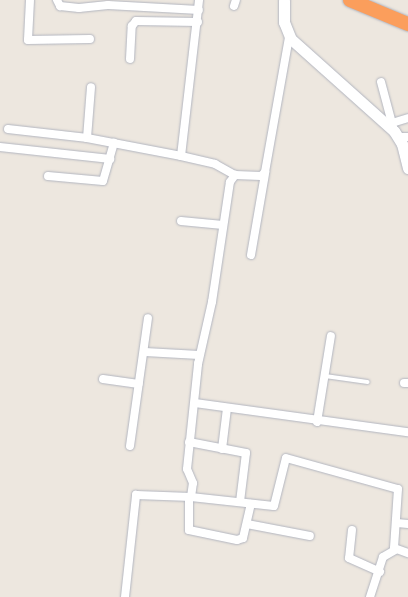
<!DOCTYPE html>
<style>
body{margin:0}
#map{position:relative;width:408px;height:597px;overflow:hidden;background:#ede7df;font-family:"Noto Sans",sans-serif}
div>[style]{position:absolute}
[style*='--x']{left:calc(var(--x)*1px);top:calc(var(--y)*1px);width:calc(var(--w)*1px);rotate:calc(var(--a)*1deg)}
.roads{filter:drop-shadow(0 0 1px #b2b5bf) drop-shadow(0 0 1px #b2b5bf)}
.lane>*{height:4px;margin:-2px;padding:0 2px;transform-origin:2px;border-radius:2px;background:#fff}
.street>*{height:8px;margin:-4px;padding:0 4px;transform-origin:4px;border-radius:4px;background:#fff}
.secondary>*{height:11px;margin:-5.5px;padding:0 5.5px;transform-origin:5.5px;border-radius:5.5px;background:#fff}
.highway>*{height:14px;margin:-7px;padding:0 7px;transform-origin:7px;border-radius:7px;background:#fb9e5c}
span{translate:-50% -50%;white-space:nowrap;text-align:center;line-height:1.15;-webkit-text-stroke:3.5px #fff;paint-order:stroke}
</style>
<div id="map">
<div class="roads">
<div class="lane">
<i style="--x:325;--y:376;--w:43;--a:7.9"></i>
</div>
<div class="street">
<i style="--x:30;--y:0;--w:40;--a:92.9"></i>
<i style="--x:28;--y:40;--w:62;--a:-0.9"></i>
<i style="--x:57;--y:0;--w:7;--a:63"></i>
<i style="--x:60;--y:6;--w:19;--a:6"></i>
<i style="--x:79;--y:8;--w:29;--a:-6"></i>
<i style="--x:108;--y:5;--w:91;--a:3.1"></i>
<i style="--x:234;--y:6;--w:6;--a:-72"></i>
<i style="--x:130;--y:59;--w:33;--a:-87"></i>
<i style="--x:132;--y:26;--w:6;--a:-51"></i>
<i style="--x:136;--y:21;--w:62;--a:0.9"></i>
<i style="--x:381;--y:82;--w:51;--a:75.1"></i>
<i style="--x:392;--y:123;--w:17;--a:-17"></i>
<i style="--x:8;--y:129;--w:80;--a:6.5"></i>
<i style="--x:87;--y:138;--w:96;--a:10.8"></i>
<i style="--x:181;--y:156;--w:35;--a:13"></i>
<i style="--x:215;--y:164;--w:23;--a:29"></i>
<i style="--x:399;--y:137;--w:9;--a:0"></i>
<i style="--x:87;--y:138;--w:51;--a:-85.5"></i>
<i style="--x:0;--y:147;--w:111;--a:6.2"></i>
<i style="--x:181;--y:156;--w:157;--a:-83.4"></i>
<i style="--x:48;--y:176;--w:55;--a:5.2"></i>
<i style="--x:103;--y:181;--w:40;--a:-74"></i>
<i style="--x:181;--y:221;--w:42;--a:5.4"></i>
<i style="--x:251;--y:255;--w:82;--a:-80.2"></i>
<i style="--x:145;--y:352;--w:54;--a:3.2"></i>
<i style="--x:103;--y:379;--w:36;--a:8"></i>
<i style="--x:404;--y:383;--w:4;--a:0"></i>
<i style="--x:195;--y:403;--w:215;--a:7.8"></i>
<i style="--x:317;--y:422;--w:87;--a:-80.8"></i>
<i style="--x:189;--y:442;--w:58;--a:10.9"></i>
<i style="--x:246;--y:453;--w:49;--a:97"></i>
<i style="--x:130;--y:446;--w:129;--a:-82"></i>
<i style="--x:222;--y:449;--w:41;--a:-83"></i>
<i style="--x:189;--y:497;--w:33;--a:90"></i>
<i style="--x:189;--y:530;--w:49;--a:11.8"></i>
<i style="--x:237;--y:540;--w:6;--a:-18"></i>
<i style="--x:243;--y:538;--w:35;--a:-77"></i>
<i style="--x:191;--y:497;--w:14;--a:-82"></i>
<i style="--x:193;--y:483;--w:15;--a:-113"></i>
<i style="--x:187;--y:469;--w:106;--a:-84"></i>
<i style="--x:198;--y:364;--w:64;--a:-77.3"></i>
<i style="--x:212;--y:302;--w:121;--a:-81.5"></i>
<i style="--x:230;--y:182;--w:9;--a:-54"></i>
<i style="--x:235;--y:175;--w:26;--a:2"></i>
<i style="--x:261;--y:176;--w:6;--a:-45"></i>
<i style="--x:265;--y:172;--w:137;--a:-79.9"></i>
<i style="--x:397;--y:523;--w:11;--a:5"></i>
<i style="--x:247;--y:524;--w:64;--a:10.8"></i>
<i style="--x:352;--y:530;--w:28;--a:96"></i>
<i style="--x:349;--y:558;--w:34;--a:24"></i>
<i style="--x:125;--y:597;--w:103;--a:-83.8"></i>
<i style="--x:136;--y:495;--w:55;--a:2.1"></i>
<i style="--x:191;--y:497;--w:83;--a:6.2"></i>
<i style="--x:274;--y:506;--w:49;--a:-76"></i>
<i style="--x:286;--y:458;--w:116;--a:15.5"></i>
<i style="--x:398;--y:489;--w:59;--a:93.9"></i>
<i style="--x:394;--y:548;--w:15;--a:20"></i>
<i style="--x:370;--y:597;--w:42;--a:-72"></i>
<i style="--x:383;--y:557;--w:14;--a:-30"></i>
</div>
<div class="secondary">
<i style="--x:284;--y:0;--w:22;--a:90"></i>
<i style="--x:284;--y:22;--w:18;--a:68"></i>
<i style="--x:291;--y:39;--w:138;--a:41.8"></i>
<i style="--x:394;--y:131;--w:15;--a:58"></i>
<i style="--x:402;--y:144;--w:25;--a:76"></i>
</div>
<div class="highway">
<i style="--x:350;--y:0;--w:63;--a:22.5"></i>
</div>
</div>
</div>
